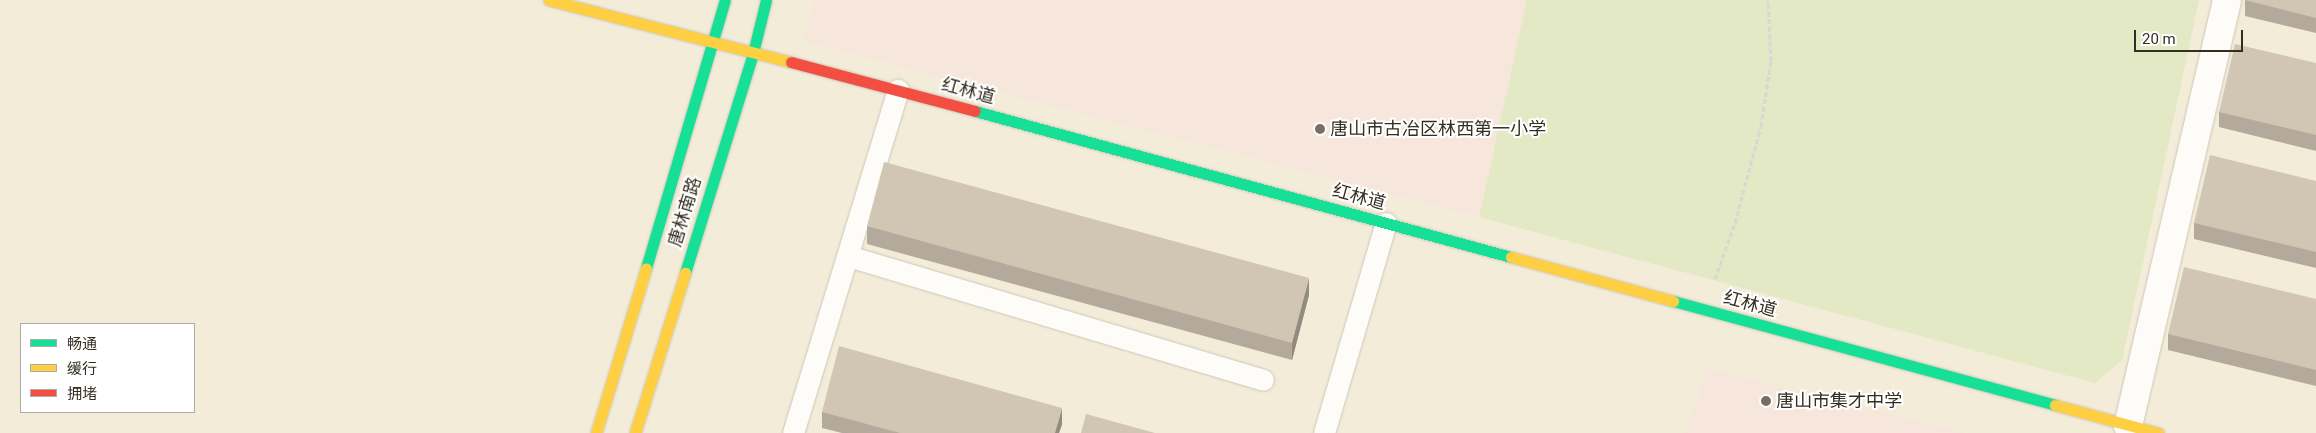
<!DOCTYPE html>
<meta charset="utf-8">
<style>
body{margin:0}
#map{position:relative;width:2316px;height:433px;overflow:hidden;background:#f3ecd8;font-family:Roboto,"Noto Sans SC",sans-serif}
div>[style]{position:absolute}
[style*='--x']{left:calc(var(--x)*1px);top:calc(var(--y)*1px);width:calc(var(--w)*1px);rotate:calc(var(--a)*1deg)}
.education>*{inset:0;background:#f7e6db}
.green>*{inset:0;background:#e2e9c4}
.path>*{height:3px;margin-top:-1.5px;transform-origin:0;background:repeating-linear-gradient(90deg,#d9d7d1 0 5px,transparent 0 7.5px)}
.roads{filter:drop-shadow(0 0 1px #cdc7b8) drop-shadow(0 0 1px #cdc7b8)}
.lane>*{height:21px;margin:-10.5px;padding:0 10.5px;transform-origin:10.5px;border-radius:10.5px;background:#fdfcf9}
.street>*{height:28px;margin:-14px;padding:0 14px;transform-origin:14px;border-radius:14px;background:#fdfcf9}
.fast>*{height:11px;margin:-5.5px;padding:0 5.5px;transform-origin:5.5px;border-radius:5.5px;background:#16e098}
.slow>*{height:11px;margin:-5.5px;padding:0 5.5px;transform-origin:5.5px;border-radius:5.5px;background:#ffcf43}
.jam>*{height:11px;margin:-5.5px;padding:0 5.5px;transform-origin:5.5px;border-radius:5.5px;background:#f24e42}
.wall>*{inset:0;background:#b4aa9b}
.shaded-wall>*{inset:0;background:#928b7e}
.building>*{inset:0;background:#d1c6b4}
.dots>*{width:14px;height:14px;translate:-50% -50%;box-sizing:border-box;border:2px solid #fff;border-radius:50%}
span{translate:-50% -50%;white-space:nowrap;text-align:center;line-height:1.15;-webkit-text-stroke:4px #fff;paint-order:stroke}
.street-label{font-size:18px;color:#342e21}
.poi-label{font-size:18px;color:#342e21}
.left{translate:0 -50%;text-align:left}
.legend{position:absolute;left:20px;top:323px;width:175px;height:90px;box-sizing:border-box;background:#fff;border:1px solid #aeaba6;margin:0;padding:6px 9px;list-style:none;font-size:15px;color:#342e21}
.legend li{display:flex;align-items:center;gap:10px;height:25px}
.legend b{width:25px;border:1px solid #aeaba6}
.scale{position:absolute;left:2134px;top:30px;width:109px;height:22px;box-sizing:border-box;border:2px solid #342e21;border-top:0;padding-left:6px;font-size:15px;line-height:18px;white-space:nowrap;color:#342e21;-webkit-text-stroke:4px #fff;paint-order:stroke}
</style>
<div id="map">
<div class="education">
<i style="clip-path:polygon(815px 0,1527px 0,1479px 217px,803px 41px)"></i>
<i style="clip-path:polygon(1707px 369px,1963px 433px,1685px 433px)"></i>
</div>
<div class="green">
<i style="clip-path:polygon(1527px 0,2199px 0,2122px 360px,2095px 383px,1479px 217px)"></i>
</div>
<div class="path">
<i style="--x:1715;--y:279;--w:59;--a:-70.3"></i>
<i style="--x:1735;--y:223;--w:100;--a:-75"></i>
<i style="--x:1761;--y:126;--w:66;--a:-81.3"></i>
<i style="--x:1771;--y:61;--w:61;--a:-92.8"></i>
</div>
<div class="roads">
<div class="lane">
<i style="--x:848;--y:256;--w:433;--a:16.6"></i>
<i style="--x:793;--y:433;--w:359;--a:-73"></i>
<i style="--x:1324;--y:433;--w:219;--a:-73.6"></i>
</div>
<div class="street">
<i style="--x:2128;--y:426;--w:437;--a:-76.9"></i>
</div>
<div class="fast">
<i style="--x:975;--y:111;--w:556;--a:15.24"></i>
<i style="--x:646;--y:268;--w:279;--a:-73.6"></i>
<i style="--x:685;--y:273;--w:230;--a:-72.8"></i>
<i style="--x:753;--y:53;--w:55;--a:-76.2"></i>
<i style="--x:1673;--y:301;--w:396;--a:15.2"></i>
</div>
<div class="slow">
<i style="--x:549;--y:0;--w:250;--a:14.4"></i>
<i style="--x:1511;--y:257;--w:168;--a:15.2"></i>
<i style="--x:2055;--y:405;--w:107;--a:15.2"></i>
<i style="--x:596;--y:433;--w:172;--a:-73.1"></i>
<i style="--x:635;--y:433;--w:168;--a:-72.6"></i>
</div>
<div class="jam">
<i style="--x:791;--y:62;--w:190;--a:14.9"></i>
</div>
</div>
<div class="wall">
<i style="clip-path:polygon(2245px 0,2316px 0,2316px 33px,2245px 16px)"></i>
<i style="clip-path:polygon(2316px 63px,2316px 151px,2219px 127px,2219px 112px)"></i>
<i style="clip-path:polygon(2316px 181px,2316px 268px,2194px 239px,2194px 223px)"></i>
<i style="clip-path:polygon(867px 226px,1309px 295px,1292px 360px,867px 244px)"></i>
<i style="clip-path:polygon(2316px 299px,2316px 386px,2168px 350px,2168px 334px)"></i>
<i style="clip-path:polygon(822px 412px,1062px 424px,1059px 433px,842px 433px,822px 428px)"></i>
</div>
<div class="shaded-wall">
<i style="clip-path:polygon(1309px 278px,1309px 295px,1292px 360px,1292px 343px)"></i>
<i style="clip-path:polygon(1062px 408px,1062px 424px,1059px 433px,1055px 433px)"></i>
</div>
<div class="building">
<i style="clip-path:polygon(2245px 0,2316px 0,2316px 18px)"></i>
<i style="clip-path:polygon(2235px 44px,2316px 63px,2316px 135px,2219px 112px)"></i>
<i style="clip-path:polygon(2210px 155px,2316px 181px,2316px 252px,2194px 223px)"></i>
<i style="clip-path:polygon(884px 162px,1309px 278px,1292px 343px,867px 226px)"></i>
<i style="clip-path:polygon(2184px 267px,2316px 299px,2316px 370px,2168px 334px)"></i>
<i style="clip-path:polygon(839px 346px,1062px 408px,1055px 433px,900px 433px,822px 412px)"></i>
<i style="clip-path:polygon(1086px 414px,1155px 433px,1081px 433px)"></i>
</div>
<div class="dots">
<i style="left:1320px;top:129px;background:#777061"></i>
<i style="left:1766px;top:401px;background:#777061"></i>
</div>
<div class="street-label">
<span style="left:968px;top:91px;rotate:15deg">红林道</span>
<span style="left:1359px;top:197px;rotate:15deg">红林道</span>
<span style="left:685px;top:212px;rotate:-73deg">唐林南路</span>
<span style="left:1750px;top:304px;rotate:15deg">红林道</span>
</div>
<div class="poi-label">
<span class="left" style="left:1330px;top:129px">唐山市古冶区林西第一小学</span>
<span class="left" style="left:1776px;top:401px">唐山市集才中学</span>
</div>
<ul class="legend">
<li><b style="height:6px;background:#16e098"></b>畅通</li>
<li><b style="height:6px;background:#ffcf43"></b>缓行</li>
<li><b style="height:6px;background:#f24e42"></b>拥堵</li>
</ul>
<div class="scale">20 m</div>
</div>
